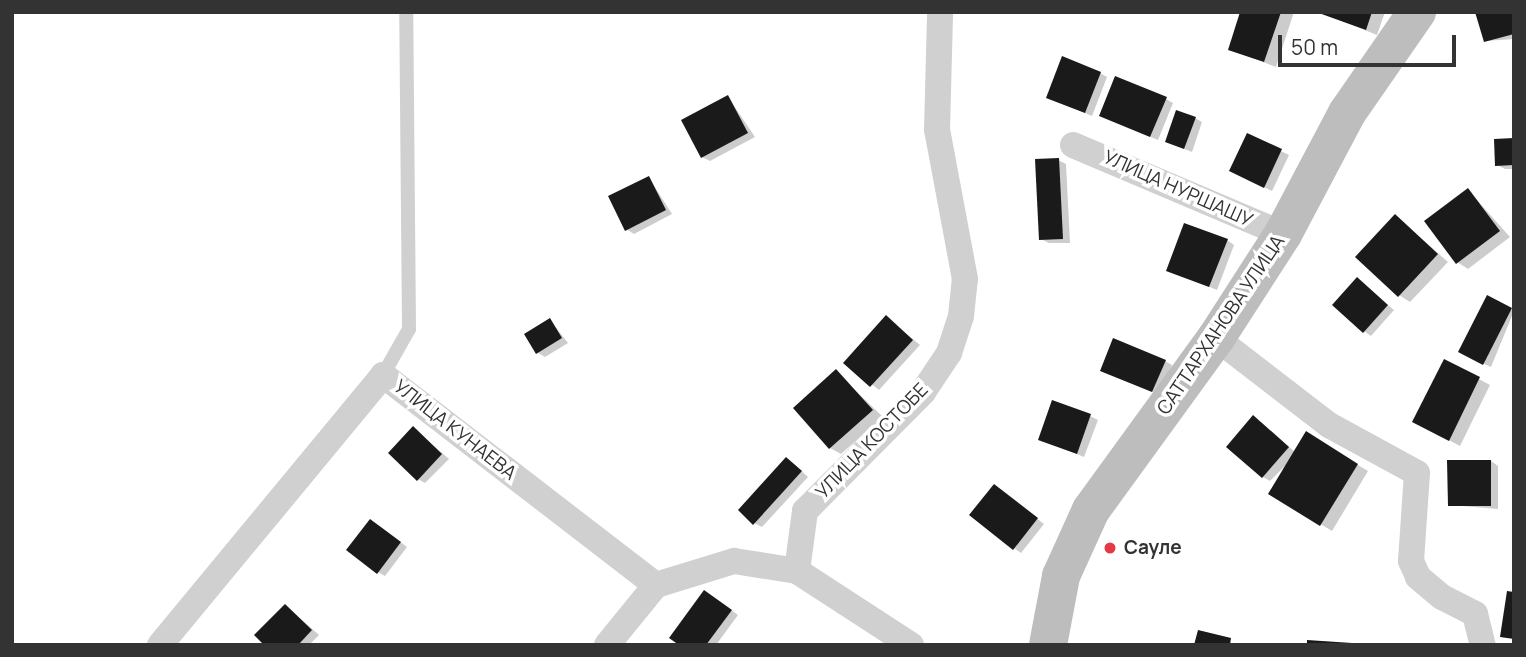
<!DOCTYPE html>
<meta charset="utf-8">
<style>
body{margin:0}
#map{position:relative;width:1526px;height:657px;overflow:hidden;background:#fff;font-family:Manrope,sans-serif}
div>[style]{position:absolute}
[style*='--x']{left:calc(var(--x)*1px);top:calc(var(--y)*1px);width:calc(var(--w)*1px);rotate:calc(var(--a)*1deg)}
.shadow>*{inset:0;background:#0003}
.building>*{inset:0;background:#1a1a1a}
.lane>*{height:14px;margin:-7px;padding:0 7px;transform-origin:7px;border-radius:7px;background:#d0d0d0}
.street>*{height:26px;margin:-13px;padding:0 13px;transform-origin:13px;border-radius:13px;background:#d0d0d0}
.secondary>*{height:38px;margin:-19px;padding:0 19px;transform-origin:19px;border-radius:19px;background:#bdbdbd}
.dots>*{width:19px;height:19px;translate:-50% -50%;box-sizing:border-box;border:4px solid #fff;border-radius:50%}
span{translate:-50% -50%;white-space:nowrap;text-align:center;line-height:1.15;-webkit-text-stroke:7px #fff;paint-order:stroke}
.street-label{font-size:19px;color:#333}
.poi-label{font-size:19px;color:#333;font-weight:700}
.left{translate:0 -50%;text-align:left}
.frame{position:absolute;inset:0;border:14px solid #333;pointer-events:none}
.scale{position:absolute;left:1278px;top:35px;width:178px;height:32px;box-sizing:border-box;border:4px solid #333;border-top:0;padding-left:9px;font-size:21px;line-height:24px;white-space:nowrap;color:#333;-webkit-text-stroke:5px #fff;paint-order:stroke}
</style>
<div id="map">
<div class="shadow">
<i style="clip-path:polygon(1242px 12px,1294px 12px,1276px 67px,1230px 49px)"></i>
<i style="clip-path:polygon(1320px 12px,1385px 12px,1377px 35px)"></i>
<i style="clip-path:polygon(1514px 12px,1514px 39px,1485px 41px)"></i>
<i style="clip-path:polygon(1100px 73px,1107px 77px,1092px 116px,1048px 97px)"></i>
<i style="clip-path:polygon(728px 97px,755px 137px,710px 161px,702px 157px)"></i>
<i style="clip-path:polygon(1166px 99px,1173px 103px,1158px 140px,1108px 119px)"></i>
<i style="clip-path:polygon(1195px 118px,1202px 122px,1192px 152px,1167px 142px)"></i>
<i style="clip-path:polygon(1248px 135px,1289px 155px,1272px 191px,1239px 175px)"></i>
<i style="clip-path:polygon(1514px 140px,1514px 169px,1505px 169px,1497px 165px)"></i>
<i style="clip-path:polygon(1058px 160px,1066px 164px,1070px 243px,1049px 243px,1041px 239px)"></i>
<i style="clip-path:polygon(649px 178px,672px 214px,634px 234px,626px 229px)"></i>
<i style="clip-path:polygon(1468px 190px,1510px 237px,1468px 269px,1457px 262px)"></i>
<i style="clip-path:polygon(1396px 216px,1448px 262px,1410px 302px,1399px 295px)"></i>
<i style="clip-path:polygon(1227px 240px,1234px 245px,1217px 290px,1168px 270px)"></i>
<i style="clip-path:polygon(1357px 280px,1394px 310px,1371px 336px,1364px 331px)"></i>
<i style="clip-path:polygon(1488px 298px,1514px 311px,1491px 367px,1467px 356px)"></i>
<i style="clip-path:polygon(886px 317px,920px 345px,879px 390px,845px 363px)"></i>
<i style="clip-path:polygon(550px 320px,568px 343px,545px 357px,538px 353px)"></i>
<i style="clip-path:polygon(1165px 361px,1172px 365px,1160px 395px,1110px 374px)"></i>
<i style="clip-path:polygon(1445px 361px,1490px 385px,1460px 446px,1426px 428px)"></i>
<i style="clip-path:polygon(836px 372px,883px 417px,841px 454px,830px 448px)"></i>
<i style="clip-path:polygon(1090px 416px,1098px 420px,1084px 457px,1040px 439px)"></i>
<i style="clip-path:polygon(1261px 422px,1295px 452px,1306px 434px,1368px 471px,1332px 531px,1270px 493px,1290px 461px,1270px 481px,1263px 477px)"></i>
<i style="clip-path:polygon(413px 428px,449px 459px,425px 483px,418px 479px)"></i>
<i style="clip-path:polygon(1491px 461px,1498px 466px,1498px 509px,1449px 505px)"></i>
<i style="clip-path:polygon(794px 464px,808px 477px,762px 527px,754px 523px)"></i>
<i style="clip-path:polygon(1001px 491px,1044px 524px,1021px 553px,1014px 548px)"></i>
<i style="clip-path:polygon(378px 525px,407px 547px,385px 576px,378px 572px)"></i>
<i style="clip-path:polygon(712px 596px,738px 615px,716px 645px,681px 645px)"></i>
<i style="clip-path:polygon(286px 606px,319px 635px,309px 645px,267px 645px)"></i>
</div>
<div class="building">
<i style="clip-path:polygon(1240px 12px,1281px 12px,1264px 62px,1228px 50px)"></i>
<i style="clip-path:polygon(1316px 12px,1372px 12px,1366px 30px)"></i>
<i style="clip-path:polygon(1475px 12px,1514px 12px,1514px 34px,1484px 42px)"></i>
<i style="clip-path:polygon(1062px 56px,1101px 72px,1085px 113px,1046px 98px)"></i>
<i style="clip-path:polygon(1115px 76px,1167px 97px,1150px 137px,1099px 116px)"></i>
<i style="clip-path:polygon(728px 95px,748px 133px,701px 158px,681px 120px)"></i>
<i style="clip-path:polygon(1176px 110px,1196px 117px,1184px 149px,1165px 142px)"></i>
<i style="clip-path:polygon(1247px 133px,1282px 149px,1264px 188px,1229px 171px)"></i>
<i style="clip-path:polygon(1514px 138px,1514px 165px,1495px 166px,1494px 139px)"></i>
<i style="clip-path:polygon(1059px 158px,1063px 239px,1039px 240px,1035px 159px)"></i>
<i style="clip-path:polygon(649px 176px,666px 210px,625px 231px,608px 196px)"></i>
<i style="clip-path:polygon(1468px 188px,1500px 231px,1456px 264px,1424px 221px)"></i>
<i style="clip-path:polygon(1395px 214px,1438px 254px,1398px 297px,1355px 257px)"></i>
<i style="clip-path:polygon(1184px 223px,1228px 239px,1209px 287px,1166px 271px)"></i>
<i style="clip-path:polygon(1357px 277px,1388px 305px,1363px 333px,1332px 305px)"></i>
<i style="clip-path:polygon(1487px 295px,1512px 308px,1483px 365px,1458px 352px)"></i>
<i style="clip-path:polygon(886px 315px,913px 340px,870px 387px,843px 363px)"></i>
<i style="clip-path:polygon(550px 318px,562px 338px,536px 354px,524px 334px)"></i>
<i style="clip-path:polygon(1113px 338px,1166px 360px,1152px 392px,1100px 371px)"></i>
<i style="clip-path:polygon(1444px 359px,1480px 377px,1449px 441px,1412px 422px)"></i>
<i style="clip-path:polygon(836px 369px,873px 410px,829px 449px,793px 408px)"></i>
<i style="clip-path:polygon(1052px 400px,1091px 414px,1077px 454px,1038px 440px)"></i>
<i style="clip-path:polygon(1253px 415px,1289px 447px,1262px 478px,1226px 447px)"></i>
<i style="clip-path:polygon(413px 426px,442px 454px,417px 481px,388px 453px)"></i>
<i style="clip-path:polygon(1306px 431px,1358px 464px,1320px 526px,1268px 494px)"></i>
<i style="clip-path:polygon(786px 457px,802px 471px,753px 525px,738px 510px)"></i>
<i style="clip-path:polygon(1447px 460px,1491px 460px,1491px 506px,1448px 506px)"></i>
<i style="clip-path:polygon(994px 484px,1038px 518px,1013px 550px,969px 515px)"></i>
<i style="clip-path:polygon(370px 519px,401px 542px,377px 574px,346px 550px)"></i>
<i style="clip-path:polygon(704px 590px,732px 610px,706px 645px,679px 645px,669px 638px)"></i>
<i style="clip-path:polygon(1507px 591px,1514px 592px,1514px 639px,1500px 637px)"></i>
<i style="clip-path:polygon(285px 604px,312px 630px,298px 645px,264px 645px,254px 635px)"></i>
<i style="clip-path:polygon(1198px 630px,1231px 638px,1230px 645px,1194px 645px)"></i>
<i style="clip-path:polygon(1307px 640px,1352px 643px,1352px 645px,1307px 645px)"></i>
</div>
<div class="lane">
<i style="--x:383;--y:375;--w:53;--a:-60.5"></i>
<i style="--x:409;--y:329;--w:317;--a:-90.5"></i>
</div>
<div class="street">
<i style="--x:1073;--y:145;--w:228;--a:23"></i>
<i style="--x:1216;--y:338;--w:143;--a:37.6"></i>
<i style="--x:1329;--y:425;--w:100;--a:28.6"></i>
<i style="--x:1417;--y:473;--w:88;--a:93.9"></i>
<i style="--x:1411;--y:561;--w:17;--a:66"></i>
<i style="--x:1418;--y:577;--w:31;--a:40"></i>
<i style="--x:1442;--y:597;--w:37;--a:27"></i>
<i style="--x:1475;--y:614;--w:32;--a:76"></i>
<i style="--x:797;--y:571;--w:136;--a:33"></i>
<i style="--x:160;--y:645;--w:350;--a:-50.4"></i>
<i style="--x:383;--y:375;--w:344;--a:37.6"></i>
<i style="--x:656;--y:585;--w:82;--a:-17.1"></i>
<i style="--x:734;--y:561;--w:64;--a:9"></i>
<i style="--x:797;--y:571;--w:61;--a:-82.4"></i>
<i style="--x:805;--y:511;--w:168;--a:-45.2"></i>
<i style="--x:923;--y:392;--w:47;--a:-56.3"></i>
<i style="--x:949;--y:353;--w:39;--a:-72"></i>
<i style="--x:961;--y:316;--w:37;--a:-84"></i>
<i style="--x:965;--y:279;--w:152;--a:-100.6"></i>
<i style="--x:937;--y:130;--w:118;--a:-88.5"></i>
<i style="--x:607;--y:645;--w:77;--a:-50.8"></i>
</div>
<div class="secondary">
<i style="--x:1048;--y:645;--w:70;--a:-79.3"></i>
<i style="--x:1061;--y:576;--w:72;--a:-65.6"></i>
<i style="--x:1091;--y:510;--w:213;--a:-54"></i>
<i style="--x:1216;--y:338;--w:124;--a:-57.2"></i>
<i style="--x:1283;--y:234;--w:137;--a:-62.1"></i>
<i style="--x:1347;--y:113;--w:123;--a:-55.3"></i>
</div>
<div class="dots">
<i style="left:1110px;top:548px;background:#e63946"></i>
</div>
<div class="street-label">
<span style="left:1178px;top:189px;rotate:24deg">УЛИЦА НУРШАШУ</span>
<span style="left:1221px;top:325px;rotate:-56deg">САТТАРХАНОВА УЛИЦА</span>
<span style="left:455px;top:430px;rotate:38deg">УЛИЦА КУНАЕВА</span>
<span style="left:872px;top:441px;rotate:-46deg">УЛИЦА КОСТОБЕ</span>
</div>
<div class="poi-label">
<span class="left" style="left:1124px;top:548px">Сауле</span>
</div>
<div class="frame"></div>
<div class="scale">50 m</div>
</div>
